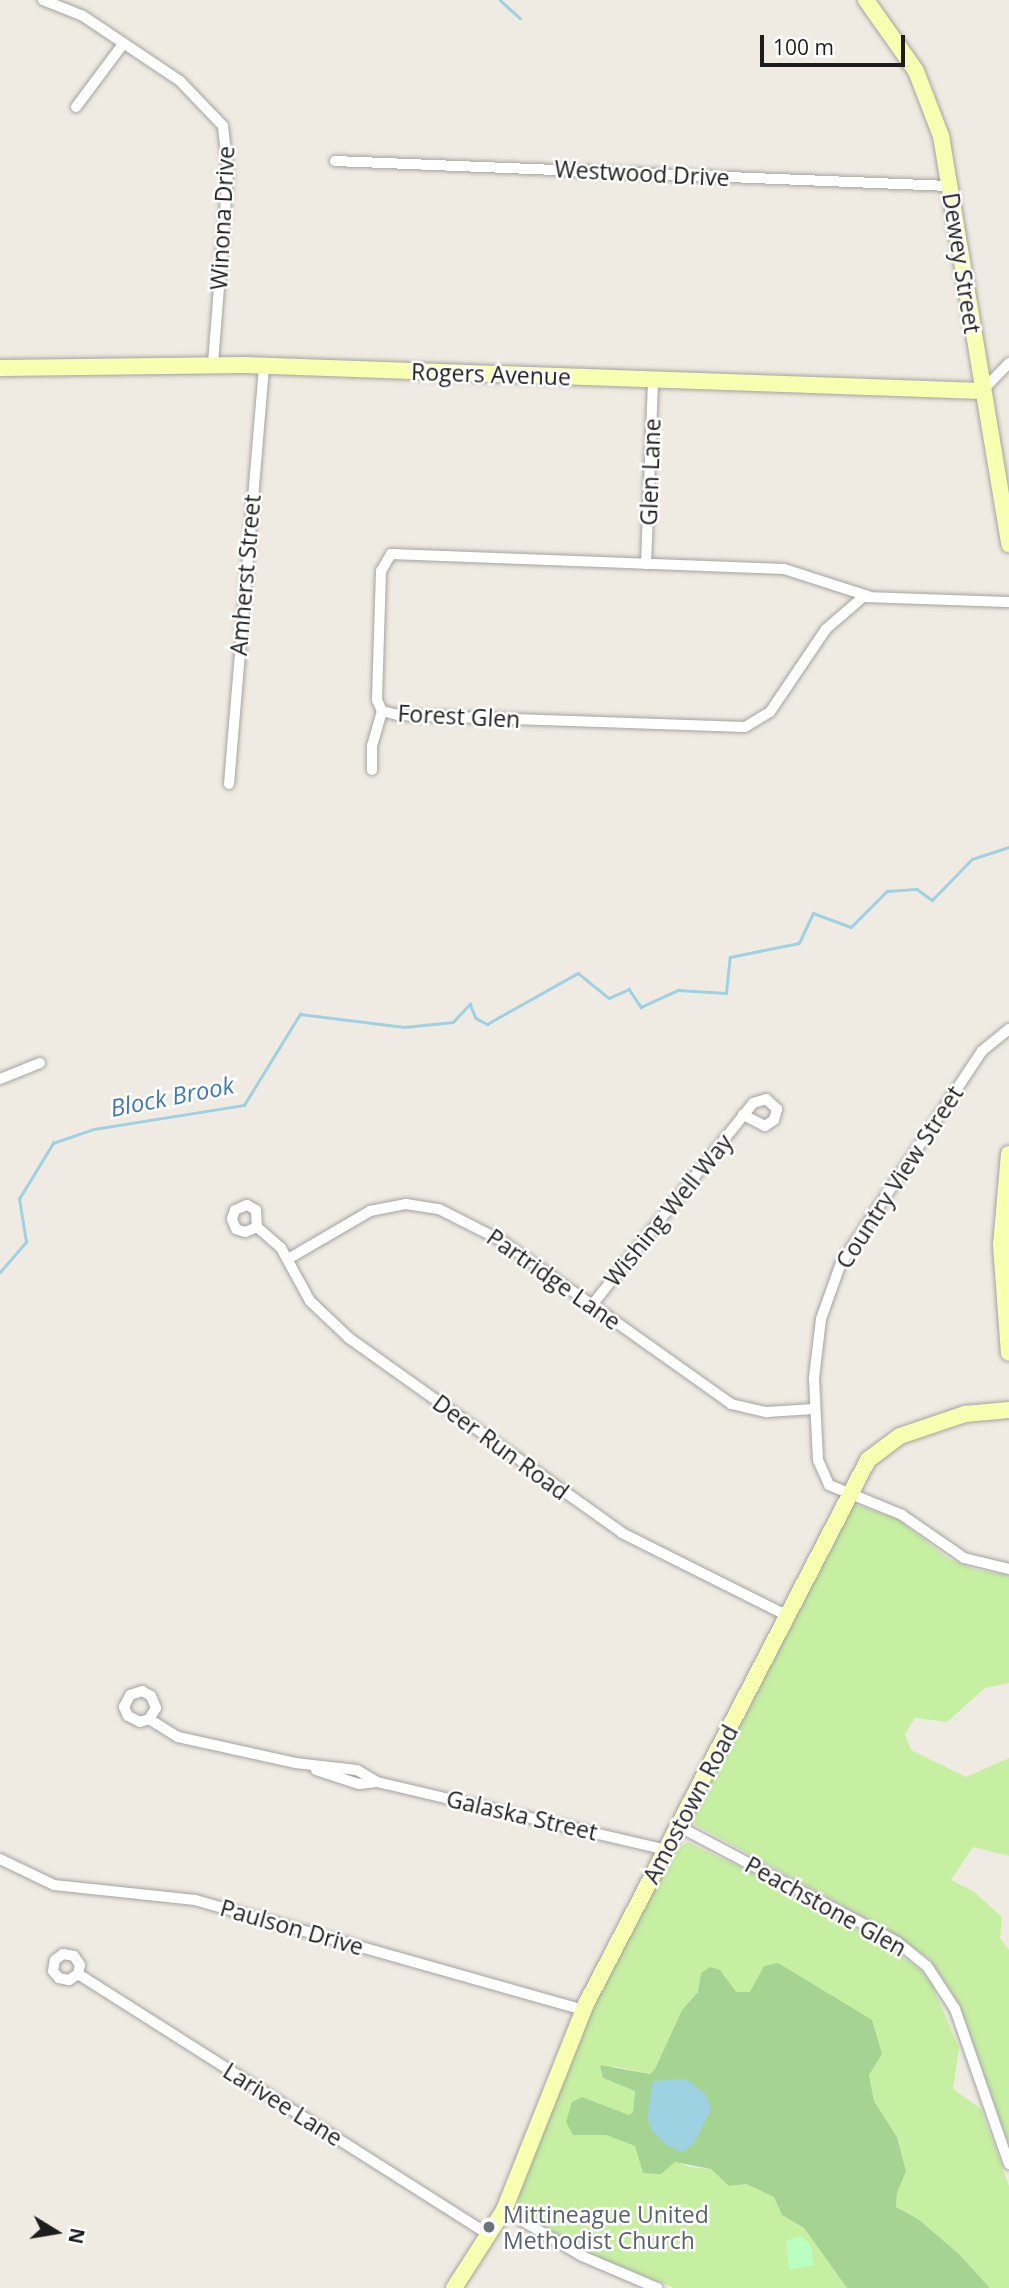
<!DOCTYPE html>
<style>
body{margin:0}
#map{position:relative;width:1009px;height:2288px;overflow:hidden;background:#f0ebe2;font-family:"Open Sans",sans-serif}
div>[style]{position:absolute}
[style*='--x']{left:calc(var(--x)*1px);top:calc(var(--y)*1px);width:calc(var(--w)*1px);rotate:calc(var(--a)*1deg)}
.grass>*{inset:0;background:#c6efa2}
.forest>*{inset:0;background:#a4d392}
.park>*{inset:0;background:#baffc1}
.water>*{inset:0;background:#9ed1e2}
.stream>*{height:2.5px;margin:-1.25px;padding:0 1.25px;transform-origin:1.25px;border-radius:1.25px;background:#9ed1e2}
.roads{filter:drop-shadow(0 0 2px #a4a4a4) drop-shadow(0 0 2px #a4a4a4)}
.street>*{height:10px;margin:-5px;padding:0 5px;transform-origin:5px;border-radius:5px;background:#fff}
.secondary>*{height:16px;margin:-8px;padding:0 8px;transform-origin:8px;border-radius:8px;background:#f9ffb0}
.dots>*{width:19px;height:19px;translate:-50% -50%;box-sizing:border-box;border:4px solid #fff;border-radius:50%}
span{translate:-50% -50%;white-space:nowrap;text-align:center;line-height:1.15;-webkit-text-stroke:5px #fff;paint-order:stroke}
.street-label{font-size:23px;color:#1d1d1d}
.worship-label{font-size:23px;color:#5b616d}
.left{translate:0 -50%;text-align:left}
.water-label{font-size:24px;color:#4079b6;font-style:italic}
.north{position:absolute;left:21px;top:2197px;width:70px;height:70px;-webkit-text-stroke:5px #fff;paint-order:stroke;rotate:101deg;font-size:19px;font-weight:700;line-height:28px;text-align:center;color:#1d1d1d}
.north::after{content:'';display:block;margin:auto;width:24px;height:32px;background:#1d1d1d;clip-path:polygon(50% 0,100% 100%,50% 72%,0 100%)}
.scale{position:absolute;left:760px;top:35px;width:145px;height:32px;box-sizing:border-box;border:4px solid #1d1d1d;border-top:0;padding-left:9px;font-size:21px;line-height:24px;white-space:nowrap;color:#1d1d1d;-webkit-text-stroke:5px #fff;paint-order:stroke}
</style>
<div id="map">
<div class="grass">
<i style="clip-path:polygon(853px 1504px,896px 1518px,949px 1559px,976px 1570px,1009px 1575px,1009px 1683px,985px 1688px,947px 1722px,915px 1718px,905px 1734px,911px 1750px,966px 1777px,1009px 1758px,1009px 1856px,973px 1847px,951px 1880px,973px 1891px,1002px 1917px,1000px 1938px,1009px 1950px,1009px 2144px,959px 2004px,930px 1959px,891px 1932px,694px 1824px,695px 1814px)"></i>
<i style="clip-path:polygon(687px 1842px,784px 1888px,888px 1947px,920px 1969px,932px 1985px,959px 2048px,953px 2089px,981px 2109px,1009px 2186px,1009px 2288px,990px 2288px,959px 2254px,918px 2219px,896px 2207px,897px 2193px,906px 2171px,897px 2137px,874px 2101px,869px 2075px,758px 1981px,750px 1992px,698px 1992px,682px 2010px,655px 2069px,650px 2074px,614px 2066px,603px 2078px,635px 2091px,633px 2112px,629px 2115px,582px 2097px,573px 2135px,606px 2135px,690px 2167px,711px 2169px,729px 2186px,746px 2184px,774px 2197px,782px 2215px,804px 2228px,847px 2288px,674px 2288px,581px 2250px,519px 2210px,518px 2196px,582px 2026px,671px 1855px)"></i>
</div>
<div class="forest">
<i style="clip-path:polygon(778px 1963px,872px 2020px,882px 2054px,869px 2075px,874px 2101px,897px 2137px,906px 2171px,897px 2193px,896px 2207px,918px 2219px,959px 2254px,990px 2288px,847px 2288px,804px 2228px,782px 2215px,774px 2197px,746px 2184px,729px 2186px,711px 2169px,675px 2162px,661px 2174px,643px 2173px,635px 2146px,606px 2135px,573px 2135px,566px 2122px,572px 2102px,582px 2097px,629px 2115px,633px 2112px,635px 2091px,603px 2078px,600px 2065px,650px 2074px,655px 2069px,682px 2010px,698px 1992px,701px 1973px,710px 1967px,720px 1970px,736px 1992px,750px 1992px,764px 1966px)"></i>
</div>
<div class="park">
<i style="clip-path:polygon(801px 2236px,811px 2245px,814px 2265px,789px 2270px,786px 2241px)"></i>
</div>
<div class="water">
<i style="clip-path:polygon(686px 2079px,705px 2094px,711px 2109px,694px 2143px,683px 2152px,666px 2145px,652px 2131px,647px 2118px,653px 2081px)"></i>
</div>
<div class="stream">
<i style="--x:500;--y:0;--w:27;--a:42"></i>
<i style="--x:0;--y:1272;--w:40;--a:-49"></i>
<i style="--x:26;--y:1242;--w:44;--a:-99.2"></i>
<i style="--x:19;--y:1199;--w:66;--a:-58.7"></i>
<i style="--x:53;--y:1143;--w:43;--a:-18.9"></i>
<i style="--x:94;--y:1129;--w:152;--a:-9.1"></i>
<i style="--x:244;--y:1105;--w:107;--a:-58.4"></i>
<i style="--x:300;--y:1014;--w:105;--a:7.1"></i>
<i style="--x:404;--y:1027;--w:49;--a:-5.8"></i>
<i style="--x:453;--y:1022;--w:25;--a:-47"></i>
<i style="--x:470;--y:1004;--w:15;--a:67"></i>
<i style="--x:476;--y:1018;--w:13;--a:29"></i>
<i style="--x:487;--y:1024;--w:104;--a:-29.3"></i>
<i style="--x:578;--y:973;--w:40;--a:39"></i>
<i style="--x:609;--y:998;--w:22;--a:-24"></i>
<i style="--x:629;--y:989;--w:22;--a:56"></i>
<i style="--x:641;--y:1007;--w:41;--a:-24.7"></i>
<i style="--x:678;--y:990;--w:48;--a:3.6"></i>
<i style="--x:726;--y:993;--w:36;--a:-84"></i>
<i style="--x:730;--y:957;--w:70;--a:-11.5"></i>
<i style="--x:799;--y:943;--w:33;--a:-65"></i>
<i style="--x:813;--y:913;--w:40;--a:20.2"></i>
<i style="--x:851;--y:927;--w:51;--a:-45"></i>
<i style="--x:887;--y:891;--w:30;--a:-4"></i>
<i style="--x:917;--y:889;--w:19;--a:36"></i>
<i style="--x:932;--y:900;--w:57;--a:-45.7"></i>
<i style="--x:972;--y:859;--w:39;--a:-18"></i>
</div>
<div class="roads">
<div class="street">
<i style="--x:43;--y:0;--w:43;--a:21.8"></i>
<i style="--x:83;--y:16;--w:117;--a:33.8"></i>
<i style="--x:180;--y:81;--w:62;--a:46.3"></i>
<i style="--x:223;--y:126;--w:47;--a:83.9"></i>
<i style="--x:228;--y:173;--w:193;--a:94.5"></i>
<i style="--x:76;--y:107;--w:79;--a:-53.3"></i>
<i style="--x:335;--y:161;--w:616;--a:2.33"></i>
<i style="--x:982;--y:391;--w:39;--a:-46"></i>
<i style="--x:646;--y:564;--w:184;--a:-87.8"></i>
<i style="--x:868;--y:596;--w:88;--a:-162.2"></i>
<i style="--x:784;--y:569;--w:393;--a:-177.8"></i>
<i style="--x:391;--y:554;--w:20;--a:120"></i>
<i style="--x:381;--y:571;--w:129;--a:91.8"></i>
<i style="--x:377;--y:700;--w:12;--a:66"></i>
<i style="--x:382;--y:711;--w:16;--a:14"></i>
<i style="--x:398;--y:715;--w:347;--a:2"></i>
<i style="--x:745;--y:727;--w:29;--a:-31"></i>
<i style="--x:770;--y:712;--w:100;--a:-56"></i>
<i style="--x:826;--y:629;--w:49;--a:-40.9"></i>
<i style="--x:863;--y:597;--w:146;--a:2"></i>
<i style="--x:372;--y:770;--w:24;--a:-90"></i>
<i style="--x:372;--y:746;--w:36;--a:-74"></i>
<i style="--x:229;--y:784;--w:419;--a:-85.2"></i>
<i style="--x:1009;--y:1029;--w:35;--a:141"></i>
<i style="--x:982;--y:1051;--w:255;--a:123.6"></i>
<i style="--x:841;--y:1263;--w:59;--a:109.7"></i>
<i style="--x:821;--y:1319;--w:59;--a:96.8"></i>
<i style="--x:814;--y:1378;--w:82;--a:87.2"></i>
<i style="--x:818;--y:1460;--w:27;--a:66"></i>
<i style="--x:829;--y:1485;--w:79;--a:22.3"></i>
<i style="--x:902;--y:1515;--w:75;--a:34.7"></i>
<i style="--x:964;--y:1558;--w:46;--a:13.7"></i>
<i style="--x:0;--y:1079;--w:43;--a:-21.8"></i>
<i style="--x:257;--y:1227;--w:13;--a:157"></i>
<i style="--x:245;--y:1232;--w:9;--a:-162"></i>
<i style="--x:236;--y:1229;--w:11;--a:-112"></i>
<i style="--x:232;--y:1219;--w:9;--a:-72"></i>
<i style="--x:235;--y:1210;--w:13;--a:-23"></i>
<i style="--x:247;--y:1205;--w:10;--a:29"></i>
<i style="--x:256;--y:1210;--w:17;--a:87"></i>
<i style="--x:257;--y:1227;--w:32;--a:41"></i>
<i style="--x:281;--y:1248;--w:60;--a:61.3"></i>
<i style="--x:310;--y:1301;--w:54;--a:43.5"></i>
<i style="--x:349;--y:1338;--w:335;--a:35.5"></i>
<i style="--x:622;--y:1533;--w:186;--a:26.6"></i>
<i style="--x:288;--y:1259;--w:95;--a:-30.3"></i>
<i style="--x:370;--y:1211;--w:37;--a:-11"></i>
<i style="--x:406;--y:1204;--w:33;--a:9"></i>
<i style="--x:439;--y:1209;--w:71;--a:26.9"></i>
<i style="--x:502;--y:1241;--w:281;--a:35.4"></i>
<i style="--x:731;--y:1404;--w:37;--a:13"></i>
<i style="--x:767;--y:1412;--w:47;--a:-3.7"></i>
<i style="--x:592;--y:1305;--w:258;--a:-51.4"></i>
<i style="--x:753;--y:1103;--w:14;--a:-17"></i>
<i style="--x:766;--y:1099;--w:15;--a:42"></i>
<i style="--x:777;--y:1109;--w:11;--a:105"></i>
<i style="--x:774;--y:1120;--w:11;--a:146"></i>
<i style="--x:765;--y:1126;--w:25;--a:-153"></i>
<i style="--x:149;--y:1719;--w:9;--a:162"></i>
<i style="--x:140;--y:1722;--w:13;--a:-153"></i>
<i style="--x:128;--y:1716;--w:10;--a:-114"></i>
<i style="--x:124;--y:1707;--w:13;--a:-63"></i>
<i style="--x:130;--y:1695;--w:13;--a:-18"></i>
<i style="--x:142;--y:1691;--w:10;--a:29"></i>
<i style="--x:151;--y:1696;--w:13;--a:67"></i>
<i style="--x:156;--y:1708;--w:13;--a:122"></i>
<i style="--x:149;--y:1719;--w:34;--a:32"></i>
<i style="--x:178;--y:1737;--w:120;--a:12.5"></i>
<i style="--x:295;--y:1763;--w:62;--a:6.4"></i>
<i style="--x:357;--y:1770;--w:23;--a:31"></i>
<i style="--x:377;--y:1782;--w:297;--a:13.2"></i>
<i style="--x:316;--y:1770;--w:45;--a:18"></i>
<i style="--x:359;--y:1784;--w:18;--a:-6"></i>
<i style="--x:680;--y:1827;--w:246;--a:27.9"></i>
<i style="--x:897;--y:1942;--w:38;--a:39"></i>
<i style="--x:927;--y:1966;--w:51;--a:56.9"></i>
<i style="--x:955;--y:2009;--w:164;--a:70.8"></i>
<i style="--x:0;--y:1859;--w:60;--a:25.7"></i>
<i style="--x:54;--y:1885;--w:142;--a:6.1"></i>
<i style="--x:195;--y:1900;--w:403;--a:15.8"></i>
<i style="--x:78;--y:1974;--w:11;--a:146"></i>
<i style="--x:69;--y:1980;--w:10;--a:-169"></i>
<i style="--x:59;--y:1978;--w:9;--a:-131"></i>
<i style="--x:53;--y:1971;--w:11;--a:-80"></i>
<i style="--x:55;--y:1960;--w:10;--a:-37"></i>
<i style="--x:63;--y:1954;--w:11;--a:10"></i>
<i style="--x:74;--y:1956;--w:11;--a:56"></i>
<i style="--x:80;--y:1965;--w:9;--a:103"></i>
<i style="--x:78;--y:1974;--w:485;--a:32.4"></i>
<i style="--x:504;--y:2210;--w:91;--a:30.5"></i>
<i style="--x:582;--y:2256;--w:82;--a:23.1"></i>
</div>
<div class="secondary">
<i style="--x:866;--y:0;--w:87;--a:54.8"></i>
<i style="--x:916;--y:71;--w:70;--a:69"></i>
<i style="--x:941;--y:136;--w:414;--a:80.5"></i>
<i style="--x:0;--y:368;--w:244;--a:-0.7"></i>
<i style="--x:244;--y:365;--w:738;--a:2.02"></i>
<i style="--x:1009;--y:1154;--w:91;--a:95"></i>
<i style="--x:1001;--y:1245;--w:108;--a:85.8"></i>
<i style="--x:454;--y:2288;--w:93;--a:-57.3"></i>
<i style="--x:504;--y:2210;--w:222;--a:-68.3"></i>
<i style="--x:586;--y:2004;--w:613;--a:-62.6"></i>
<i style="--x:868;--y:1460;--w:40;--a:-37"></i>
<i style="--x:900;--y:1436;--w:69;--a:-18.7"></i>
<i style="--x:965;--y:1414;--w:44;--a:-5.2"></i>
</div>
</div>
<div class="dots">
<i style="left:489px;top:2227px;background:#6b7280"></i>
</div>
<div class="street-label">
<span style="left:642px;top:173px;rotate:3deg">Westwood Drive</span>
<span style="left:222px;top:218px;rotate:-87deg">Winona Drive</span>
<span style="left:962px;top:263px;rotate:81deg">Dewey Street</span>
<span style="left:491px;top:374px;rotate:2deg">Rogers Avenue</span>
<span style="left:650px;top:472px;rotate:-88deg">Glen Lane</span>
<span style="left:245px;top:575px;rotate:-85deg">Amherst Street</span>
<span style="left:459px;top:716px;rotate:3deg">Forest Glen</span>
<span style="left:899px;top:1177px;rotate:-57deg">Country View Street</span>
<span style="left:668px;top:1210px;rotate:-51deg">Wishing Well Way</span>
<span style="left:554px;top:1279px;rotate:35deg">Partridge Lane</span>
<span style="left:501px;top:1447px;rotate:36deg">Deer Run Road</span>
<span style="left:690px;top:1804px;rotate:-62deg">Amostown Road</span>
<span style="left:522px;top:1815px;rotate:13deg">Galaska Street</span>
<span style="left:826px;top:1906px;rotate:29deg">Peachstone Glen</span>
<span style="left:292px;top:1927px;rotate:16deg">Paulson Drive</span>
<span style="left:283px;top:2104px;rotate:32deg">Larivee Lane</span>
</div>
<div class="worship-label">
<span class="left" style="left:503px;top:2227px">Mittineague United<br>Methodist Church</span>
</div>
<div class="water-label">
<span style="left:172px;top:1096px;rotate:-11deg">Block Brook</span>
</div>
<div class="north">N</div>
<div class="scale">100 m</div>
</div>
